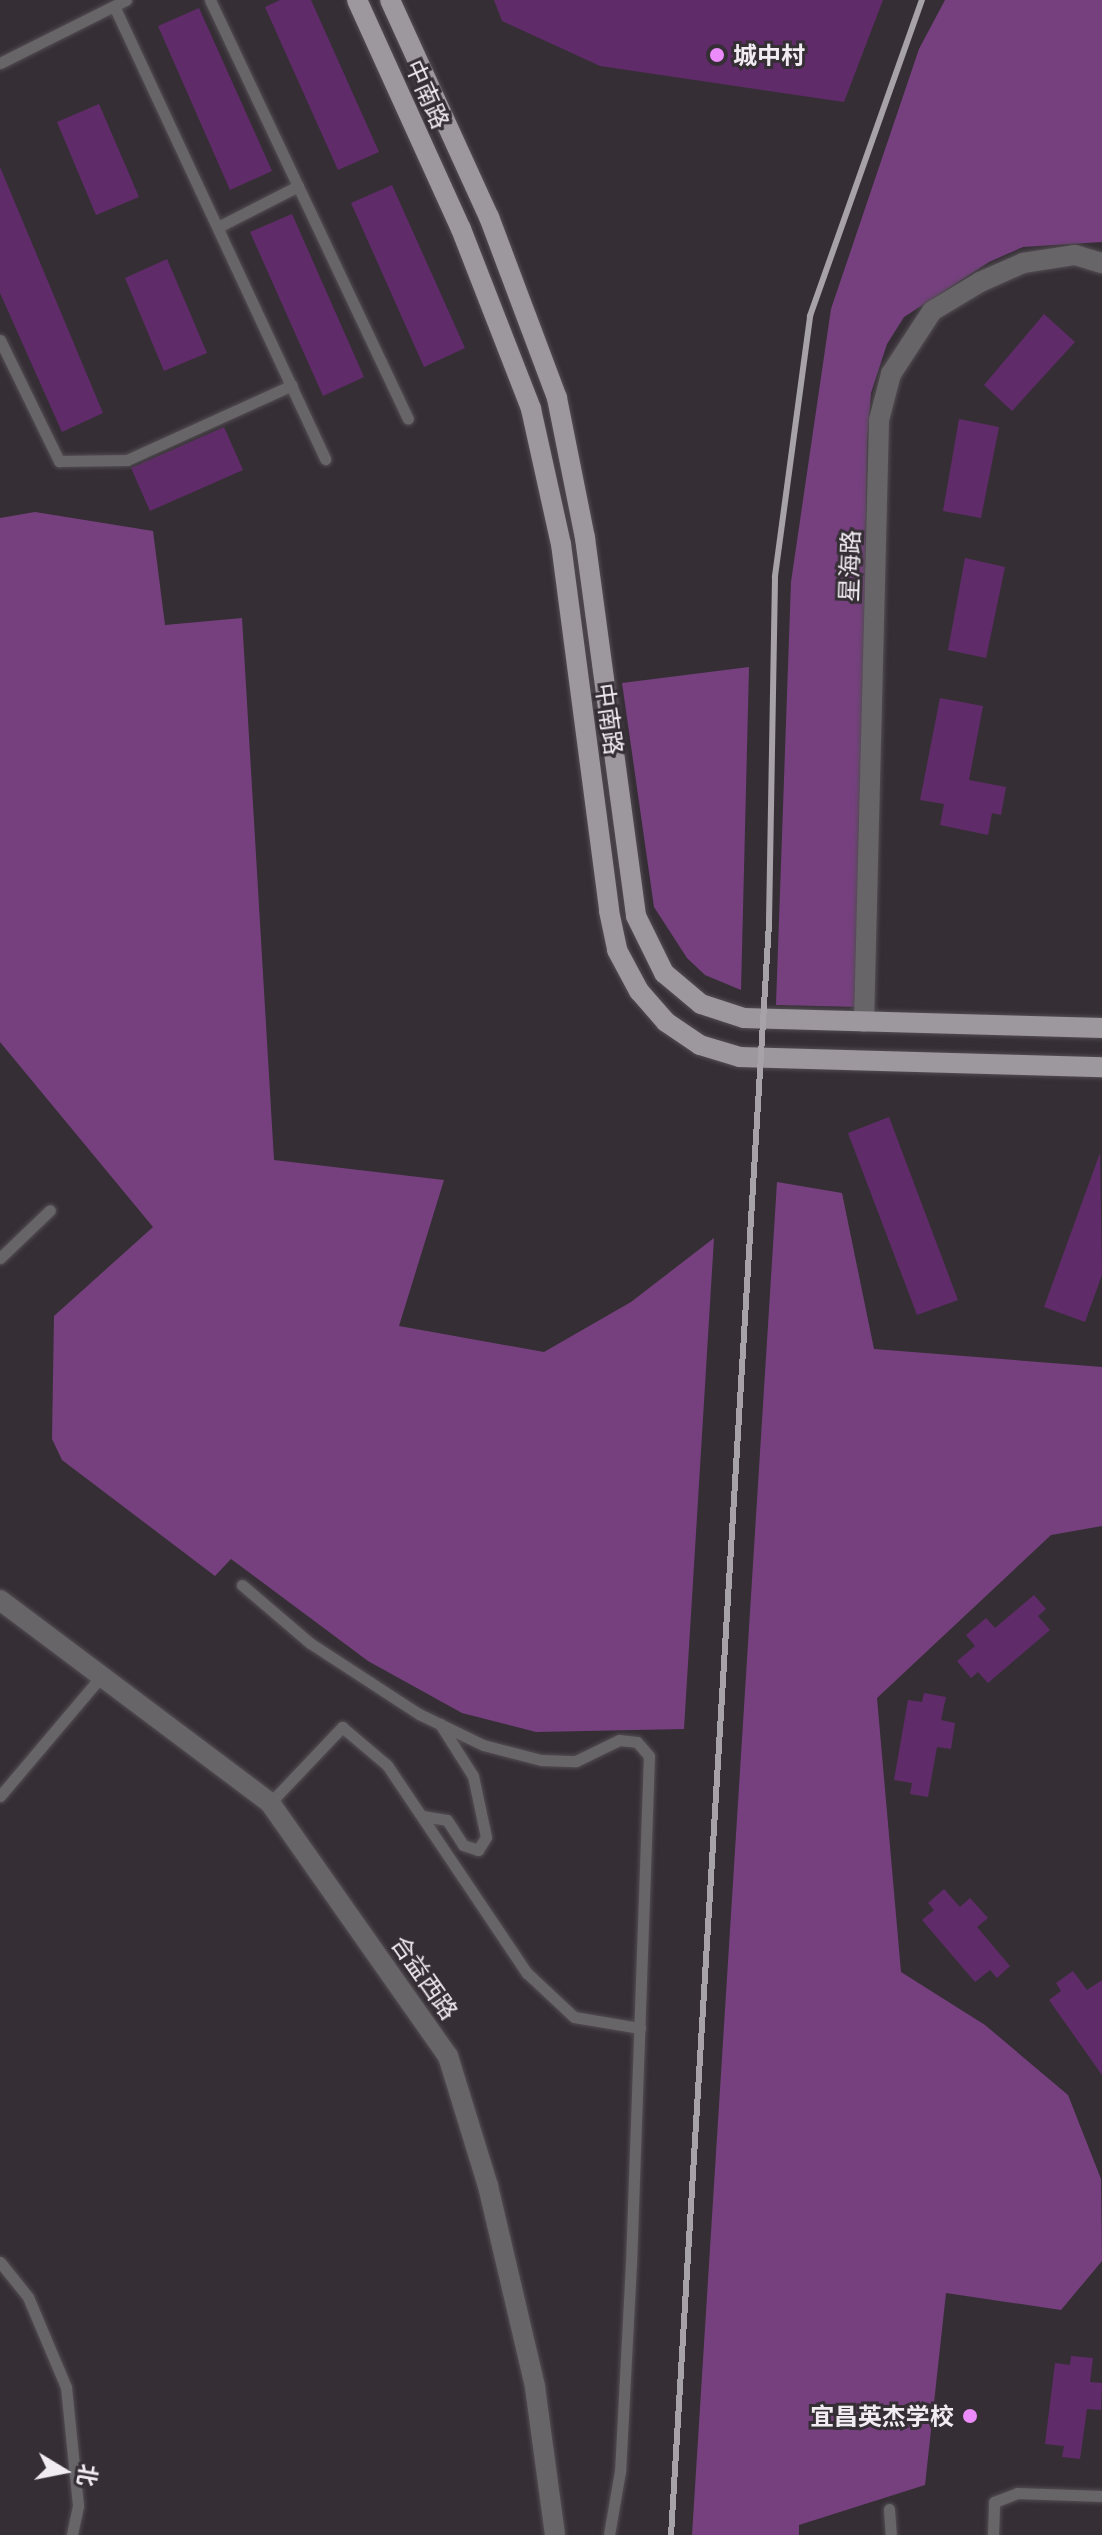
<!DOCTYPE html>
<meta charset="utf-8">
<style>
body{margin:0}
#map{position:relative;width:1102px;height:2535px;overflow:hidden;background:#352f35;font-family:Manrope,"Noto Sans SC",sans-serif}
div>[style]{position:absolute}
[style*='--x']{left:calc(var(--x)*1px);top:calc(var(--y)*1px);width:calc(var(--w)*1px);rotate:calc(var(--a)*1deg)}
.forest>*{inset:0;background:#76407f}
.building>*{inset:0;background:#602b69}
.roads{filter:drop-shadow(0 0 2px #534d53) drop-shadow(0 0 2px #534d53)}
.service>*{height:11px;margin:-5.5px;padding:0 5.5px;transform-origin:5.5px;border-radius:5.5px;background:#686568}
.minor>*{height:20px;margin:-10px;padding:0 10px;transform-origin:10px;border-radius:10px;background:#686568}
.tertiary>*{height:20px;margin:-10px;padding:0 10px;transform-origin:10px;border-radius:10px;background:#686568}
.primary>*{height:20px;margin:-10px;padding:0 10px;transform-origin:10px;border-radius:10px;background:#9d979e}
.rail>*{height:6px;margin:-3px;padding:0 3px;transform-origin:3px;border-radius:3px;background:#a6a2a7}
.dots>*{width:22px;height:22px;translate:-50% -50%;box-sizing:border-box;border:4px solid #352f35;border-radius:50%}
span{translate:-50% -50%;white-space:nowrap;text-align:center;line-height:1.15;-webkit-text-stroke:6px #352f35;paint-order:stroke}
.poi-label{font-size:24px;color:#f0ecf1;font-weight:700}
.left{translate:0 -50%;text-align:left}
.right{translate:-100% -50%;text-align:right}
.street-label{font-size:24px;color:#f0ecf1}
.north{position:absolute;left:24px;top:2431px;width:80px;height:80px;-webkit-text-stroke:6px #352f35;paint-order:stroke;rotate:100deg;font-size:22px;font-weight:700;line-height:32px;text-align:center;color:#f0ecf1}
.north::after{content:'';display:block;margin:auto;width:28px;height:36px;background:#f0ecf1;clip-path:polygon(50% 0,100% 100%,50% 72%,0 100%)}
</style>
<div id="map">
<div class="forest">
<i style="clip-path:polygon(945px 0,1102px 0,1102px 242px,1023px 247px,989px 262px,904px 317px,887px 344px,871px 393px,867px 441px,859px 1007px,776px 1005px,791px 582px,831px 309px,919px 49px)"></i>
<i style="clip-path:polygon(35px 512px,153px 531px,165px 625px,242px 618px,274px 1160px,444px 1180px,399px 1326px,544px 1352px,631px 1302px,714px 1238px,684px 1729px,536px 1732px,462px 1713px,368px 1661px,231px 1559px,215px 1576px,62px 1460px,52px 1439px,54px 1316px,153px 1227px,0 1042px,0 518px)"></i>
<i style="clip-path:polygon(749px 667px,741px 990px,705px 975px,687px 958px,654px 907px,622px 683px)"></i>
<i style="clip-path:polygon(777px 1182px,842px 1193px,874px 1349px,1102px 1367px,1102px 1526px,1051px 1535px,877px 1698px,901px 1972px,985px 2025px,1068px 2095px,1101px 2179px,1102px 2261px,1061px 2310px,946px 2293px,925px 2485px,799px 2525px,799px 2535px,692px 2535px)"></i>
</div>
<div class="building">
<i style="clip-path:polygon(280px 0,311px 0,379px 152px,338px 170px,265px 7px)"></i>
<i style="clip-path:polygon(494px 0,883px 0,844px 102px,600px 66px,502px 21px)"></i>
<i style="clip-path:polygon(199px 8px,272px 171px,230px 190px,158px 26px)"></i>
<i style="clip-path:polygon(99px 104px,139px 197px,96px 215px,57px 122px)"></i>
<i style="clip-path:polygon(0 167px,103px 413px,62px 432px,0 293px)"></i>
<i style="clip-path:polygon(392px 185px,465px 348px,424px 367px,351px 203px)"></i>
<i style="clip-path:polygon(292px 214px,364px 377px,323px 396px,250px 232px)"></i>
<i style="clip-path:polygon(167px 259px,207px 353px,164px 371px,125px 278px)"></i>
<i style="clip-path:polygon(1044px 314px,1075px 342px,1012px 411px,984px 385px)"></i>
<i style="clip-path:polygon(959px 419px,999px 427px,981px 518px,943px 511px)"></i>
<i style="clip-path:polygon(224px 427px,243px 470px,150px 511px,131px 468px)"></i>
<i style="clip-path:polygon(965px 558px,1005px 567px,986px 658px,948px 650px)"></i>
<i style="clip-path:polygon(940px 698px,983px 706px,969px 780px,1006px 787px,1001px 815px,992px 813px,988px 835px,940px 825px,944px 804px,920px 800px)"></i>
<i style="clip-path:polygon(889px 1117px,958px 1300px,917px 1315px,848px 1133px)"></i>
<i style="clip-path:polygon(1100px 1153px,1102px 1275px,1085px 1322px,1044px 1307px)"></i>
<i style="clip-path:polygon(1034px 1595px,1046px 1609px,1038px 1616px,1050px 1630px,988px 1683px,978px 1672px,971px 1678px,957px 1661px,975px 1646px,966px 1635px,986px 1618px,995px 1628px)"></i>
<i style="clip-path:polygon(924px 1693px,946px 1697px,941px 1720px,955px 1723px,951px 1749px,937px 1747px,928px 1797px,910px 1794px,912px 1783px,894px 1780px,908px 1700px,922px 1702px)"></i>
<i style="clip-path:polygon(944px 1889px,960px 1907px,970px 1898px,988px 1918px,977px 1927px,1010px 1966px,997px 1978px,990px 1970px,975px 1982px,922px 1920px,934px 1910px,928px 1903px)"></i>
<i style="clip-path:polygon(1073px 1971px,1087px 1990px,1102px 1980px,1102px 2075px,1049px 2000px,1061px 1991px,1056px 1983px)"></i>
<i style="clip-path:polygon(1071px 2356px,1093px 2358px,1090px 2382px,1102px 2383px,1101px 2410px,1087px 2409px,1080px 2459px,1062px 2457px,1064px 2446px,1045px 2444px,1055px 2363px,1070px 2365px)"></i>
</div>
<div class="roads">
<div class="service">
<i style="--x:210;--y:0;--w:463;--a:64.7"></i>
<i style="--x:114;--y:6;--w:500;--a:65"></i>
<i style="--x:0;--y:63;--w:141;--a:-26.6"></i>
<i style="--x:218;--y:227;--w:90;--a:-27.1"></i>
<i style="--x:0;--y:340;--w:135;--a:64"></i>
<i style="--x:59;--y:461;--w:68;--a:-0.8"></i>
<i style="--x:127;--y:460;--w:181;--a:-24.4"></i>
<i style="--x:0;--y:1258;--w:69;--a:-43.8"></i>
<i style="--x:242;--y:1585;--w:89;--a:40.5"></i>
<i style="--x:310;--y:1643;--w:130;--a:33.1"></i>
<i style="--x:419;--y:1714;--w:71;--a:25.8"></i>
<i style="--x:483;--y:1745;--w:60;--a:14.5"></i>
<i style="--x:541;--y:1760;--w:35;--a:2"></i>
<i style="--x:576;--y:1761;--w:48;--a:-26"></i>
<i style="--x:619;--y:1740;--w:18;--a:6"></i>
<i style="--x:637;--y:1742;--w:18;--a:49"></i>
<i style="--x:649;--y:1756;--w:507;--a:92.03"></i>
<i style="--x:631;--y:2263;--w:208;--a:93"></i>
<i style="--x:620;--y:2471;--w:65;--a:99.8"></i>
<i style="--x:0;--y:1796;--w:160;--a:-49.8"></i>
<i style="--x:270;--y:1803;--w:105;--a:-46.5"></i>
<i style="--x:342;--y:1727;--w:59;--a:40.2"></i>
<i style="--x:387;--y:1765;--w:251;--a:56.1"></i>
<i style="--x:527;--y:1973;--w:64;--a:43.1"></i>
<i style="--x:574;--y:2017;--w:67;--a:9.5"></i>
<i style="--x:422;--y:1816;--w:25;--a:9"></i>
<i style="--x:447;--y:1820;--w:30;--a:57"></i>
<i style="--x:463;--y:1845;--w:16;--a:18"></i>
<i style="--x:478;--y:1850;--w:15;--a:-58"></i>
<i style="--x:486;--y:1837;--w:62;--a:-102"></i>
<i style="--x:473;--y:1776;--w:62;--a:-122.4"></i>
<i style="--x:0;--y:2262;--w:45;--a:51.3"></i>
<i style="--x:28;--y:2297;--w:98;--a:67.1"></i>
<i style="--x:66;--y:2387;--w:120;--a:84.2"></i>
<i style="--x:78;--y:2506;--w:30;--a:102"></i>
<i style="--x:889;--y:2509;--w:26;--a:86"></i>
<i style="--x:993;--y:2535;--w:33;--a:-88"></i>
<i style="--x:994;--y:2502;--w:25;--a:-21"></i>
<i style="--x:1017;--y:2493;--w:85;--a:2"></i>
</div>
<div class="minor">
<i style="--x:864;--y:1022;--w:602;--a:-88.57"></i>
<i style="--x:879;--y:420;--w:48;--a:-75.4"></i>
<i style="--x:891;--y:374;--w:75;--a:-56.9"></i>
<i style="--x:932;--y:311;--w:56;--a:-31.1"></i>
<i style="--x:980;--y:282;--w:47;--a:-23.8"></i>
<i style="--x:1023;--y:263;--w:53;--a:-8.7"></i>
<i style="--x:1075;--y:255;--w:28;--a:17"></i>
</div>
<div class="tertiary">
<i style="--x:0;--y:1600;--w:338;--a:36.9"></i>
<i style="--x:270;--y:1803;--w:309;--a:54.9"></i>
<i style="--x:448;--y:2056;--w:136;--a:72.9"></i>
<i style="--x:488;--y:2186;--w:206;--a:76.8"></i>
<i style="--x:535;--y:2387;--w:149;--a:82.3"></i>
</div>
<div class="primary">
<i style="--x:357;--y:0;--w:252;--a:65.6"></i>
<i style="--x:461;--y:229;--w:193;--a:68.7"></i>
<i style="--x:531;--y:409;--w:138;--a:77.5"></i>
<i style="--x:561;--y:544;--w:370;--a:82.5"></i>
<i style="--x:609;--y:911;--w:40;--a:78"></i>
<i style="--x:617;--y:950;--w:47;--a:61.8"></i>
<i style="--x:639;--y:991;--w:41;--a:48.9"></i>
<i style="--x:666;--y:1022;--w:41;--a:34.1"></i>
<i style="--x:700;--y:1045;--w:42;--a:16.7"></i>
<i style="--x:740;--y:1057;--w:362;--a:1.6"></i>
<i style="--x:390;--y:0;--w:239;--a:65.5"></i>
<i style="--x:489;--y:217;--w:193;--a:69.4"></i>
<i style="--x:557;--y:398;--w:143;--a:78.7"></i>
<i style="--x:585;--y:538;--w:381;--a:82.3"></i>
<i style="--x:636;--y:916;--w:64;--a:63.8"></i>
<i style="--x:664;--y:973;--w:48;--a:40"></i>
<i style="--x:701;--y:1004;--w:45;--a:18"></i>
<i style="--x:744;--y:1018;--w:358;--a:1.6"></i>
</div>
</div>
<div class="rail">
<i style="--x:671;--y:2535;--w:1616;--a:-86.52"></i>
<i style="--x:769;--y:922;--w:346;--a:-89"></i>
<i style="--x:775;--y:576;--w:262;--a:-82.3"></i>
<i style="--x:810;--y:316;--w:335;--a:-70.5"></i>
</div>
<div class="dots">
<i style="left:717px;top:55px;background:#ec8cfb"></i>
<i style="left:970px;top:2416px;background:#ec8cfb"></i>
</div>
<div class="poi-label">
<span class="left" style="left:733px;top:55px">城中村</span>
<span class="right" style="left:954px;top:2416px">宜昌英杰学校</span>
</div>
<div class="street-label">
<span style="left:428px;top:94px;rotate:66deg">中南路</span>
<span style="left:849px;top:566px;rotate:-88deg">星海路</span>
<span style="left:610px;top:719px;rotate:82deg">中南路</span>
<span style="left:425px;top:1977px;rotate:55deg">合益西路</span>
</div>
<div class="north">北</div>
</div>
